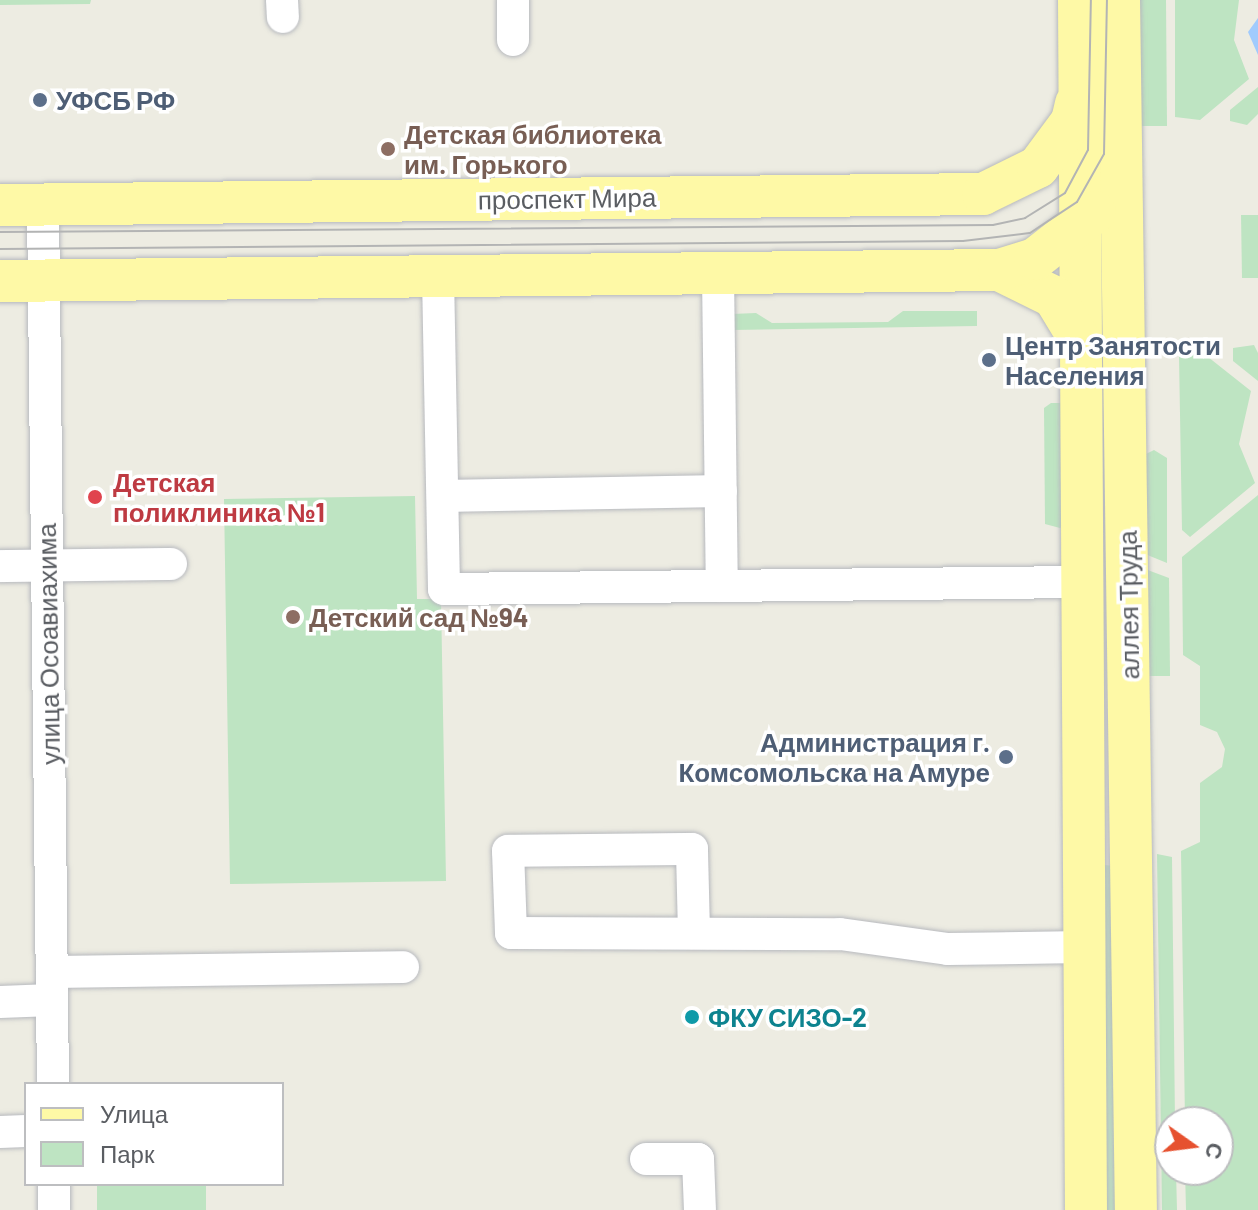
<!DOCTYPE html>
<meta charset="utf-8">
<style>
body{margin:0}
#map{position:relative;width:1258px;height:1210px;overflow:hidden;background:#edece2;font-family:Barlow,sans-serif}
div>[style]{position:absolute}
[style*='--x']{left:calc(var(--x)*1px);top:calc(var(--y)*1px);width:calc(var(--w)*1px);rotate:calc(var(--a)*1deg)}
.green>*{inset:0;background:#bee4c2}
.water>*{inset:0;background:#a1cbfd}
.roads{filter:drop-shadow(0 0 2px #b7b9be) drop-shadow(0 0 2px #b7b9be)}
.minor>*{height:32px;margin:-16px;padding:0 16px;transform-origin:16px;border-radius:16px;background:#fff}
.major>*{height:42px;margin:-21px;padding:0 21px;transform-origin:21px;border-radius:21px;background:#fef9a6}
.tram>*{height:2px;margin:-1px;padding:0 1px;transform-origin:1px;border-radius:1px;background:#b3b4b4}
.dots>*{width:22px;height:22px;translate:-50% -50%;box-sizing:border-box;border:4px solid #fff;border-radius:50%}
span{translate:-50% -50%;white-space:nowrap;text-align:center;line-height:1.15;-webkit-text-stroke:7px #fff;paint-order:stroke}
.service-label{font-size:26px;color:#4e5e75;font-weight:700}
.left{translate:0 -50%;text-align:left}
.right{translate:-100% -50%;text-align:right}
.education-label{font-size:26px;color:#785e54;font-weight:700}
.street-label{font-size:26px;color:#5a5d62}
.health-label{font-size:26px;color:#be3a42;font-weight:700}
.culture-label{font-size:26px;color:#0d838f;font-weight:700}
.legend{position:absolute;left:24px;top:1082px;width:260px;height:104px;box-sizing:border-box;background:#fff;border:2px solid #bdbec0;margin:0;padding:10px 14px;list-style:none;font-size:24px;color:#5a5d62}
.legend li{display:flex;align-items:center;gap:16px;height:40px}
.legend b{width:40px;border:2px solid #bdbec0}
.north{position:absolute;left:1154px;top:1106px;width:80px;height:80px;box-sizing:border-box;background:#fff;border:2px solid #bdbec0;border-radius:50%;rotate:104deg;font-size:22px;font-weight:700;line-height:32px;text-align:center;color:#5a5d62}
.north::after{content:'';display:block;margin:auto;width:28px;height:36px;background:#e6512f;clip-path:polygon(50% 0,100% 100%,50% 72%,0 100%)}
</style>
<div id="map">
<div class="green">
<i style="clip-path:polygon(0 0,91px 0,90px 4px,0 5px)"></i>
<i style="clip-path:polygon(1139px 0,1166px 0,1167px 126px,1141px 126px)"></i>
<i style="clip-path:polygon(1175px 0,1239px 0,1234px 40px,1249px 79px,1200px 120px,1175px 117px)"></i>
<i style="clip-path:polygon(1258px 87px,1258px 114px,1247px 125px,1230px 121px,1230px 110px)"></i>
<i style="clip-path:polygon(1241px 215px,1258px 215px,1258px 278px,1242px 278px)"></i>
<i style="clip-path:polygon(903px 311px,977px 311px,977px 326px,732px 330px,732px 314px,756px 313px,772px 323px,888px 322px)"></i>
<i style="clip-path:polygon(1254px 345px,1258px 353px,1258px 381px,1233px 361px,1233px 348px)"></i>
<i style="clip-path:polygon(1203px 353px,1251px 391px,1239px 444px,1255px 483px,1190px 537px,1182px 530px,1179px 356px)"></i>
<i style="clip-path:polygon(1051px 403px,1061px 403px,1067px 524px,1060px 528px,1045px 524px,1044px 408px)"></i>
<i style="clip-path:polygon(1154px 450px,1167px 458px,1167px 563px,1145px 554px,1146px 454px)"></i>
<i style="clip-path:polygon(1258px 495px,1258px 1210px,1186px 1210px,1185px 1170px,1218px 1170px,1218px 1122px,1185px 1122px,1181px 851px,1200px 842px,1200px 783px,1222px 767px,1225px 749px,1217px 732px,1200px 725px,1200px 666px,1183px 655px,1182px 557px)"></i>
<i style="clip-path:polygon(415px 496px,417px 599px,441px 599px,446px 881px,230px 884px,224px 499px)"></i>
<i style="clip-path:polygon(1145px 569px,1169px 578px,1170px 676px,1147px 676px)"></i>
<i style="clip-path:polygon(1157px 854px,1172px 857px,1175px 1122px,1170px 1122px,1170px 1170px,1176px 1170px,1177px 1210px,1162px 1210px)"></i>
<i style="clip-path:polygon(1105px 865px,1113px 866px,1122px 1210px,1099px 1210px)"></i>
<i style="clip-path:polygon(97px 1184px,206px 1184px,206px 1210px,97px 1210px)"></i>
</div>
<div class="water">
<i style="clip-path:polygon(1258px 18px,1258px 55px,1248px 32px)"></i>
</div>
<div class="roads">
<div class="minor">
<i style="--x:282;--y:0;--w:17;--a:87"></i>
<i style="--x:513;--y:40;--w:40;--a:-90"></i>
<i style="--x:43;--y:204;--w:880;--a:89.35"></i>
<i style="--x:718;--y:273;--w:313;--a:89.3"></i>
<i style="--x:438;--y:276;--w:313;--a:88.9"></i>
<i style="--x:444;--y:589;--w:638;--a:-0.63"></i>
<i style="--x:443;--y:496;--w:278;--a:-1"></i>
<i style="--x:0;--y:566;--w:171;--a:-0.7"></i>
<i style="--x:694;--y:933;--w:84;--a:-91.4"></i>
<i style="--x:692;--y:849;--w:184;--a:179.4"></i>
<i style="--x:508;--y:851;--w:82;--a:87.9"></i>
<i style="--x:511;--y:933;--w:329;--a:0.2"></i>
<i style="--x:840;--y:934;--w:109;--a:7.9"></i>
<i style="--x:948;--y:949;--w:136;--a:-0.8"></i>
<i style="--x:52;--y:972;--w:351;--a:-0.8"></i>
<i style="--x:0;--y:1002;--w:52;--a:-2.2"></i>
<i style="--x:0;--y:1132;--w:26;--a:-2"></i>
<i style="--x:646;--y:1159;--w:52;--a:0"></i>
<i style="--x:698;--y:1159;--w:51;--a:87.8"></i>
<i style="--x:54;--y:1184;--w:26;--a:90"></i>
</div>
<div class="major">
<i style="--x:1079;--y:0;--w:1210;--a:89.67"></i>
<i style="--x:1119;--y:0;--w:1210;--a:89.2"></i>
<i style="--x:0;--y:205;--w:983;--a:-0.64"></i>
<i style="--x:983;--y:194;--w:61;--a:-26.1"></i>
<i style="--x:1038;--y:167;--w:57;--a:-53.5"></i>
<i style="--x:1072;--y:121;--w:18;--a:-77"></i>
<i style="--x:999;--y:270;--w:61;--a:26.1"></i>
<i style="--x:1054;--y:297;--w:50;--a:58.8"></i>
<i style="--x:0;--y:281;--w:999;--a:-0.63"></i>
<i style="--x:999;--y:270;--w:38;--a:-17"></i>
<i style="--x:1035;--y:259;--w:76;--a:-38.1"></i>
</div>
</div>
<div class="tram">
<i style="--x:0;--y:232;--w:993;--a:-0.4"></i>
<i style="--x:993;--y:225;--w:33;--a:-12"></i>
<i style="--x:1025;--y:218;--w:47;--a:-32"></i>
<i style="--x:1065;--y:193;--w:49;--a:-61.9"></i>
<i style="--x:1088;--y:150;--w:150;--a:-88.9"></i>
<i style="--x:0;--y:249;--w:963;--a:-0.48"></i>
<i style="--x:963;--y:241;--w:67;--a:-6.8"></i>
<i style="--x:1030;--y:233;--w:56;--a:-33.4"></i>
<i style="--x:1077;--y:202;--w:55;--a:-60.6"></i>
<i style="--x:1104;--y:154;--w:154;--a:-88.9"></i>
</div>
<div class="dots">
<i style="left:40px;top:100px;background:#5c6f8a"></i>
<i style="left:388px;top:149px;background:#8d6e63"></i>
<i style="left:989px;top:360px;background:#5c6f8a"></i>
<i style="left:95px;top:497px;background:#e0444e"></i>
<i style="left:293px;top:617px;background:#8d6e63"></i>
<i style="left:1006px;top:757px;background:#5c6f8a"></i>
<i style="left:692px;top:1017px;background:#0f9aa8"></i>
</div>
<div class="service-label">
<span class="left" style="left:56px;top:100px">УФСБ РФ</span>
<span class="left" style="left:1005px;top:360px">Центр Занятости<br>Населения</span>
<span class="right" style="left:990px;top:757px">Администрация г.<br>Комсомольска на Амуре</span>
</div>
<div class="education-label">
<span class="left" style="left:404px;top:149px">Детская библиотека<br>им. Горького</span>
<span class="left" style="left:309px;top:617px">Детский сад №94</span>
</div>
<div class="street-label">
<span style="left:567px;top:198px;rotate:-1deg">проспект Мира</span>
<span style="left:1128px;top:605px;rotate:-91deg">аллея Труда</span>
<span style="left:48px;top:644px;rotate:-91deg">улица Осоавиахима</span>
</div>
<div class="health-label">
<span class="left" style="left:113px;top:497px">Детская<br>поликлиника №1</span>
</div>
<div class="culture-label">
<span class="left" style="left:708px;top:1017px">ФКУ СИЗО-2</span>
</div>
<ul class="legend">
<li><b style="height:10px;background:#fef9a6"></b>Улица</li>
<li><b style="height:22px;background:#bee4c2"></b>Парк</li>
</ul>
<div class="north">С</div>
</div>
